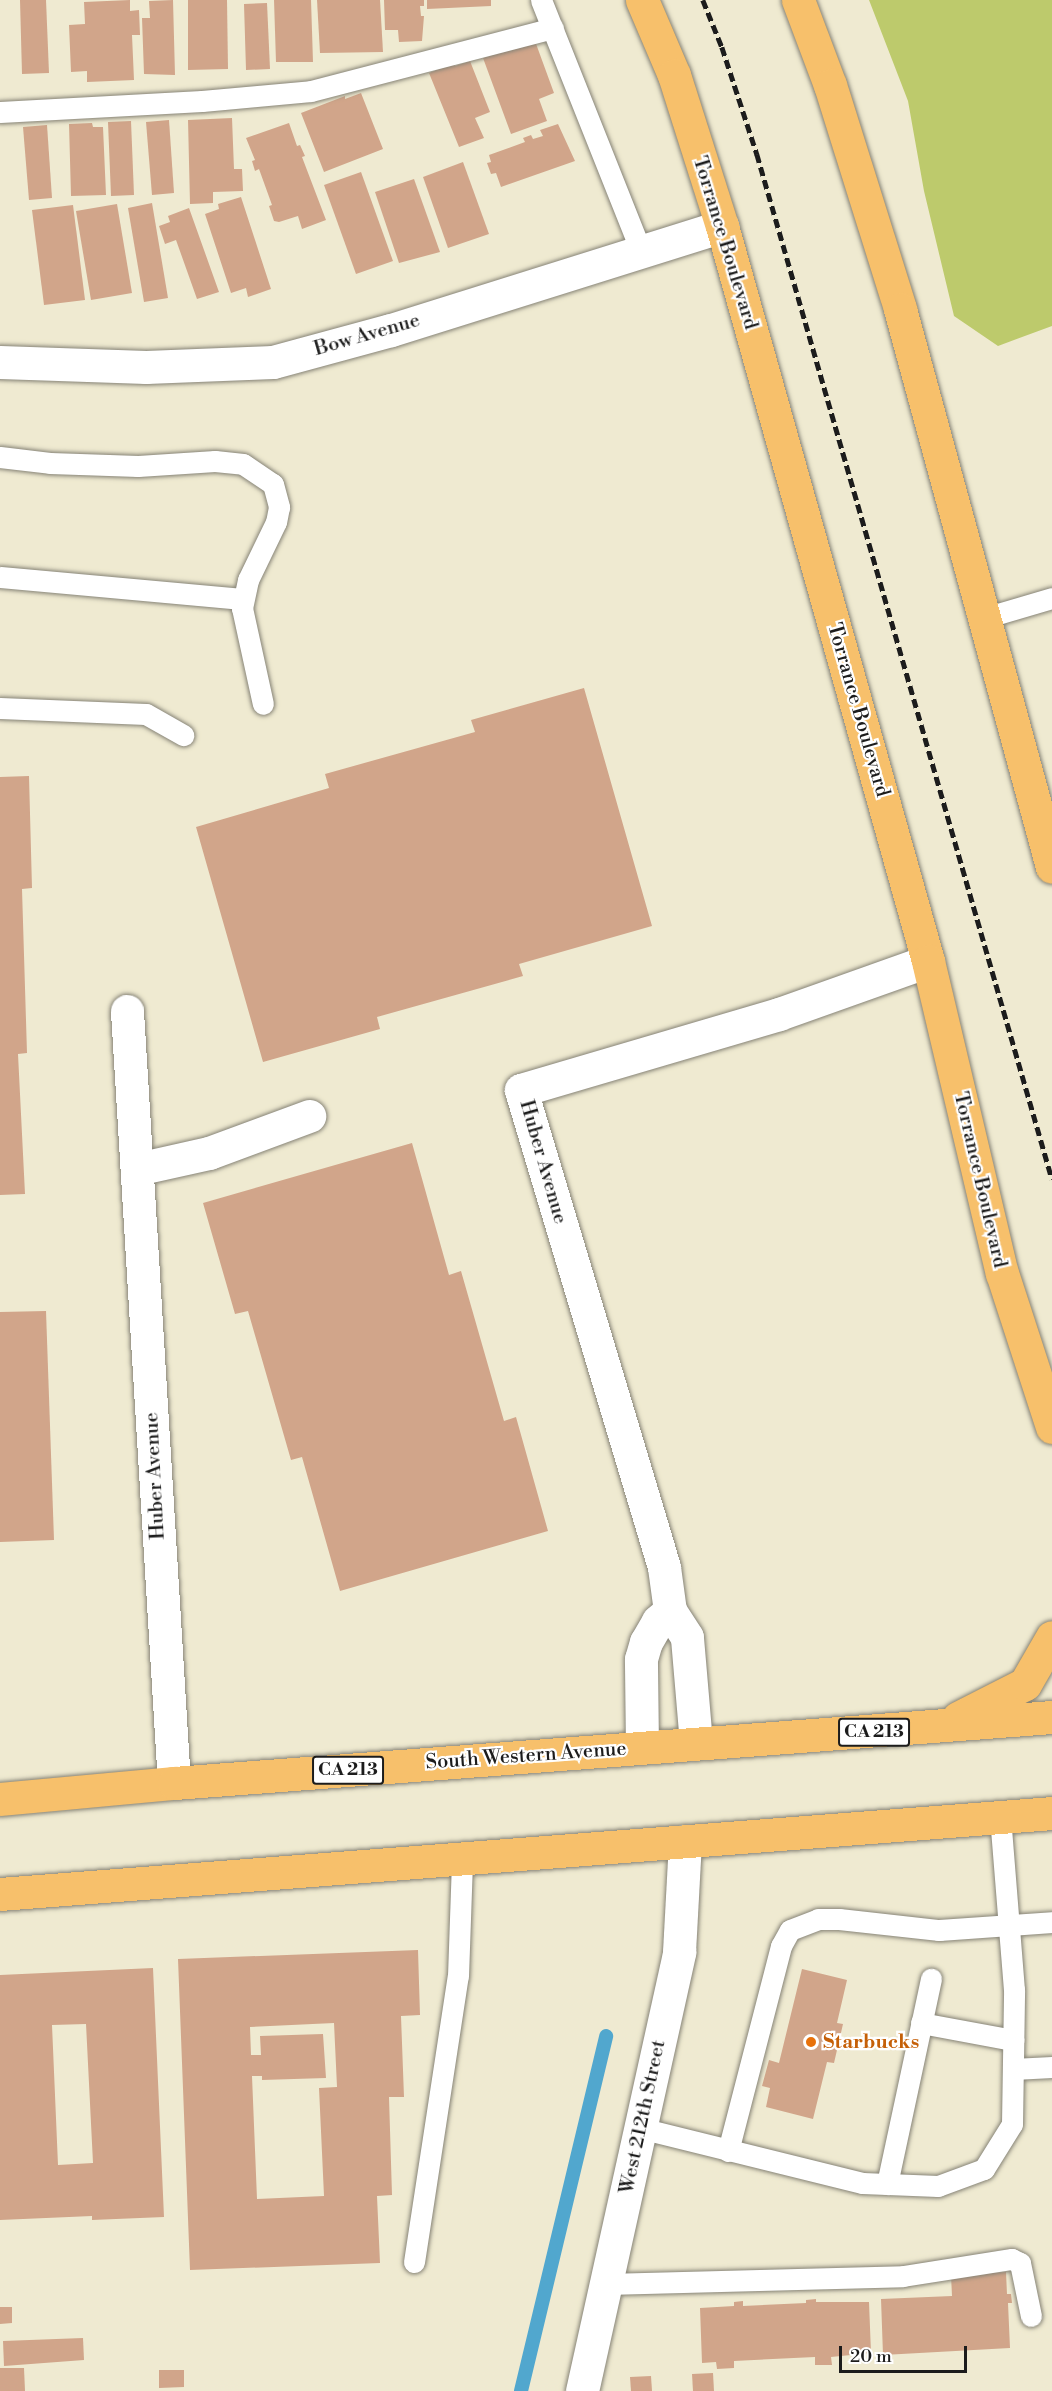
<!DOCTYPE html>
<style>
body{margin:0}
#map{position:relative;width:1052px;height:2391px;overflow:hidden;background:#efead1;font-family:"Libre Bodoni",serif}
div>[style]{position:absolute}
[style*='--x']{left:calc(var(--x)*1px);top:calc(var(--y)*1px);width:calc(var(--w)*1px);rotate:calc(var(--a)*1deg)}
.green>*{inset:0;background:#bdca6c}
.stream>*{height:14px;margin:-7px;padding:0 7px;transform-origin:7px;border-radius:7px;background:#51a7ce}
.building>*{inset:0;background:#d1a58a}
.roads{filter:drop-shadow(0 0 2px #868376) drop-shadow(0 0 2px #868376)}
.lane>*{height:21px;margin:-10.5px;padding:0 10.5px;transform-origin:10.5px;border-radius:10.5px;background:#fff}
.street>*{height:33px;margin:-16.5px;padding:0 16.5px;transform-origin:16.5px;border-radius:16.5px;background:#fff}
.primary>*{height:33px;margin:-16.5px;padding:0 16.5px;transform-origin:16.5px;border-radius:16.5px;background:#f7c06b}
.rail>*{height:4.5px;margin-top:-2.25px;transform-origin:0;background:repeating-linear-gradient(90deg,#1c1c1c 0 9px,transparent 0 13.5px)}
.dots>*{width:16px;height:16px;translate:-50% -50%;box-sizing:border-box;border:3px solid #fff;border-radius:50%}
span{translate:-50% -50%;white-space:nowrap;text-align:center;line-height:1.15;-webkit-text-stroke:4.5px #fff;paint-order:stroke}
.shield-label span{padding:2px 4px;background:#fff;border:2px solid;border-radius:4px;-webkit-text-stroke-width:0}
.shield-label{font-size:18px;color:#1c1c1c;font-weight:700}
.street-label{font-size:20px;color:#1c1c1c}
.food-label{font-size:20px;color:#c56008;font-weight:700}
.left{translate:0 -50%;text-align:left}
.scale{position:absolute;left:839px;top:2346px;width:128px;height:27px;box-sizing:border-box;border:3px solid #1c1c1c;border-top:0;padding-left:8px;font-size:18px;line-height:21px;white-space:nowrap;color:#1c1c1c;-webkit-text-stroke:4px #fff;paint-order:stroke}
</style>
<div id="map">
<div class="green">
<i style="clip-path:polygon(869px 0,1052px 0,1052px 326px,998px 346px,954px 316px,924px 191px,908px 101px)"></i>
</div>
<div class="stream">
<i style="--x:521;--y:2391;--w:365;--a:-76.5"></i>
</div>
<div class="building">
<i style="clip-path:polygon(20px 0,46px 0,49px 73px,22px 74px)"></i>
<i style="clip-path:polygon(130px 0,130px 11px,139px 10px,140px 35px,132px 35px,134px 80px,87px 82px,87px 71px,71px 72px,69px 25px,85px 24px,84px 2px)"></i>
<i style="clip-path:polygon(173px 0,175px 75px,144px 74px,142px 18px,150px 18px,149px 1px)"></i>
<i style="clip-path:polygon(188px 0,227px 0,228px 69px,188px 70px)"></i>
<i style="clip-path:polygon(274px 0,311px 0,313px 62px,276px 62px)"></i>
<i style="clip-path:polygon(317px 0,380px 0,383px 52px,320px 53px)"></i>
<i style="clip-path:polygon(384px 0,424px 0,424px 6px,420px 6px,421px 16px,424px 16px,422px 41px,399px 42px,398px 30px,385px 30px)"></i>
<i style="clip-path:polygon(427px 0,491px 0,491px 6px,427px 9px)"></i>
<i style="clip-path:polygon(267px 3px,270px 69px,246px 70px,244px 4px)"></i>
<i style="clip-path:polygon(535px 41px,554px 93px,539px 99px,547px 121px,511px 134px,483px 58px)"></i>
<i style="clip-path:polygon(470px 61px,490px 112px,475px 118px,484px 138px,459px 147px,429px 73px,454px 63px,455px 66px)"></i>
<i style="clip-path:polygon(361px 93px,383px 149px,324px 172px,301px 113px,345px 96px,345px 99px)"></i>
<i style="clip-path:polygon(232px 118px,234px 169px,242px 169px,243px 191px,213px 192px,213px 203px,190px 204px,188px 120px)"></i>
<i style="clip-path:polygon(169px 120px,174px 193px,152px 195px,146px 122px)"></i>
<i style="clip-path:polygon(131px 121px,134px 195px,111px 196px,108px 122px)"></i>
<i style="clip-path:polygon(92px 123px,93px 127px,103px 127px,106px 195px,71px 196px,69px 124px)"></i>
<i style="clip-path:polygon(289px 123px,297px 146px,300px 145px,305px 156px,302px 157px,326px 220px,302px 229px,298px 216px,279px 222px,274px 221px,269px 206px,272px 205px,259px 169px,255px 171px,252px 161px,255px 160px,246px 138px)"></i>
<i style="clip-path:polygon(558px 124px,575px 161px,501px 187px,496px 173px,491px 174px,487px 163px,491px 162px,489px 155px,525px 142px,523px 138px,531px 135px,533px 139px,543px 136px,540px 130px)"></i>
<i style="clip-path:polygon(47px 125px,52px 198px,29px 200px,23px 127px)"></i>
<i style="clip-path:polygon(463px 162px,489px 234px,448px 248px,423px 177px)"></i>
<i style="clip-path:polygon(361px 172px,393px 261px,356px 274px,324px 185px)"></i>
<i style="clip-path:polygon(414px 179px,440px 252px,399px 263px,375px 192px)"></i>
<i style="clip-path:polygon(241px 197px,271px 289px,248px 297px,246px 288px,231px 293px,205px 214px,219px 209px,218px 204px)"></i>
<i style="clip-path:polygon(152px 203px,168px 298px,144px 302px,128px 208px)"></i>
<i style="clip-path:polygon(117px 204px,132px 293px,91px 300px,76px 211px)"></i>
<i style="clip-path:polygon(73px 205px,85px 300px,44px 305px,32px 210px)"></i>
<i style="clip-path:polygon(189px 208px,219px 292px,197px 299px,176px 240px,165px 244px,159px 226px,170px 222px,168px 216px)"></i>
<i style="clip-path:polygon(584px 688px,652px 926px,519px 964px,523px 976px,377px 1017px,380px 1029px,263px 1062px,196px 827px,329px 788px,325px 774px,475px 732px,471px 720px)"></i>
<i style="clip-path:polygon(29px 776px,32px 888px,22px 889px,27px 1053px,18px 1054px,25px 1194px,0 1195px,0 777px)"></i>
<i style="clip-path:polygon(412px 1143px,449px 1275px,461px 1271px,504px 1421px,516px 1417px,548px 1531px,340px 1591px,302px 1457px,291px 1460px,248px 1311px,235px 1314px,203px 1203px)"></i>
<i style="clip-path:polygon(46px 1311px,54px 1540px,0 1542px,0 1312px)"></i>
<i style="clip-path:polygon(evenodd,418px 1950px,420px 2015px,401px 2016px,404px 2097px,389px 2097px,392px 2195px,377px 2196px,380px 2263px,190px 2270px,178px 1959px,418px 1950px,334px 2023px,337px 2087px,319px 2088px,324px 2196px,257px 2199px,252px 2076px,262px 2076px,262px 2080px,326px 2078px,323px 2034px,260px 2036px,261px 2055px,251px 2055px,250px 2027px,334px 2023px)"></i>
<i style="clip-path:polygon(evenodd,153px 1968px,164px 2217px,92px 2220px,92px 2216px,0 2220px,0 1975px,153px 1968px,86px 2024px,93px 2163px,58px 2165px,52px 2025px,86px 2024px)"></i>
<i style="clip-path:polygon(802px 1969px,847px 1980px,837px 2023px,843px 2024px,834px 2063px,827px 2062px,813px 2119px,766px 2107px,770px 2088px,762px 2086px,769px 2060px,779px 2063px)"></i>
<i style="clip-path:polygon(1006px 2272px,1007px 2294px,1011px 2294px,1012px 2303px,1008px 2303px,1010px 2348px,883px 2355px,881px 2299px,952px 2296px,951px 2275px)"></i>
<i style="clip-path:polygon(816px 2299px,816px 2302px,869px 2302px,871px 2353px,831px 2357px,832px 2365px,815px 2365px,815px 2357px,734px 2361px,734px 2368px,717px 2369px,716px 2362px,702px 2363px,700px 2308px,734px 2306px,734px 2302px,743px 2301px,743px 2306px,806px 2303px,806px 2300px)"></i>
<i style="clip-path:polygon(0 2307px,12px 2307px,12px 2323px,0 2324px)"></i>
<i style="clip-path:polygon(83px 2338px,84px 2360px,4px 2366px,3px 2341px)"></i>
<i style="clip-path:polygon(0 2368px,24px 2368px,25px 2391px,0 2391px)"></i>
<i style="clip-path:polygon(159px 2370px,184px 2370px,184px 2387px,159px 2388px)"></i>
<i style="clip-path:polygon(713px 2373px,714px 2391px,693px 2391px,692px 2374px)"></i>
<i style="clip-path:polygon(651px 2376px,652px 2391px,631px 2391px,630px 2377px)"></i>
</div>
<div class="roads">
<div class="lane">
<i style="--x:541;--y:0;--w:270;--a:68.3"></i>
<i style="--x:0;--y:112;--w:202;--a:-3.1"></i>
<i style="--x:202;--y:101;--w:109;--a:-5.2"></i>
<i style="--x:311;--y:91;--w:250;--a:-14.6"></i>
<i style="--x:0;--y:457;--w:50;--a:6.8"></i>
<i style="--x:50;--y:463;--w:88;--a:2"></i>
<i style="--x:138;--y:466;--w:77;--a:-3.7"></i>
<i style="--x:215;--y:461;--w:28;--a:6"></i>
<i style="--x:243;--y:464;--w:36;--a:34"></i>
<i style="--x:273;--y:484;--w:24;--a:75"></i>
<i style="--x:279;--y:507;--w:15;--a:101"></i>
<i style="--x:276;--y:522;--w:64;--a:115.8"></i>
<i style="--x:248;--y:580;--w:29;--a:102"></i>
<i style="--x:242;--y:608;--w:98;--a:77.7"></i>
<i style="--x:0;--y:577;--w:244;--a:5.2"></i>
<i style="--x:984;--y:618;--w:71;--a:-16.4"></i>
<i style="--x:0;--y:708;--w:146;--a:2.4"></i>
<i style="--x:146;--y:714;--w:43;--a:29.6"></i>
<i style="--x:921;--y:2023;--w:94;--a:10.5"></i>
<i style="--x:1013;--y:2069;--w:39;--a:-3"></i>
<i style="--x:640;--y:2128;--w:229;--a:13.9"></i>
<i style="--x:862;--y:2183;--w:76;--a:2.3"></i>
<i style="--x:938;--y:2186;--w:49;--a:-20.3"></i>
<i style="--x:984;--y:2169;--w:53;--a:-58.1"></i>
<i style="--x:1012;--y:2124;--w:134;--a:-89.1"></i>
<i style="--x:1014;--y:1990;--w:174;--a:-94.6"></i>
<i style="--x:728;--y:2151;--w:212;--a:-75.5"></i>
<i style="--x:781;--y:1946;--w:18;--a:-61"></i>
<i style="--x:790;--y:1930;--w:30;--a:-21"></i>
<i style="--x:818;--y:1919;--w:21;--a:0"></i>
<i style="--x:839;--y:1919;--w:101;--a:6.3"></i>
<i style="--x:939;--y:1930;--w:113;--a:-4"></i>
<i style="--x:887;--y:2184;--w:210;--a:-77.9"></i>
<i style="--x:414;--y:2262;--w:289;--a:-81.3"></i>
<i style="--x:458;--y:1976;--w:116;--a:-88"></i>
<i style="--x:606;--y:2284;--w:297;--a:-1.5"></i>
<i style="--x:903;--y:2276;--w:110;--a:-8.9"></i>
<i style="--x:1012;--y:2259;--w:9;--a:27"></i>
<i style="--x:1020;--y:2263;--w:54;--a:78.3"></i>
</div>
<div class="street">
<i style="--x:0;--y:362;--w:146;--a:2"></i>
<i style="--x:146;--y:367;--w:127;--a:-2.3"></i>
<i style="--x:273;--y:362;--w:122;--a:-15.2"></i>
<i style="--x:391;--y:330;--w:347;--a:-17.4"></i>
<i style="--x:127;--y:1011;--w:773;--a:86.52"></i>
<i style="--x:137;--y:1169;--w:74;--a:-12.5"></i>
<i style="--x:209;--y:1153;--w:107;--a:-20.3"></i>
<i style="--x:696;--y:1743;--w:106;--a:-94.9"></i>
<i style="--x:687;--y:1637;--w:31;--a:-123"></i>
<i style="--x:670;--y:1611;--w:44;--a:-97.8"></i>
<i style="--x:664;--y:1567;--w:498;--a:-106.7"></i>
<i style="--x:521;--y:1090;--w:269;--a:-16.4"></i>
<i style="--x:779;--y:1014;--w:158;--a:-19.6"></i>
<i style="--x:642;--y:1747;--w:88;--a:-90.7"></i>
<i style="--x:641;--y:1659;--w:18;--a:-74"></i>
<i style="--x:646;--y:1642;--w:24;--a:-60"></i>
<i style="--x:658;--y:1621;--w:16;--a:-40"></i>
<i style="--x:582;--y:2391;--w:450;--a:-77.5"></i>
<i style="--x:679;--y:1952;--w:111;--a:-86.9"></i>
</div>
<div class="primary">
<i style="--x:642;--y:0;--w:82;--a:66.9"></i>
<i style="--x:674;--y:75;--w:158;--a:72.4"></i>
<i style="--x:722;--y:226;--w:763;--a:74.34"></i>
<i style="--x:928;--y:961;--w:321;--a:76.7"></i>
<i style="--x:1002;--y:1273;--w:162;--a:72"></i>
<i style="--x:798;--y:0;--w:91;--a:69.4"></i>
<i style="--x:830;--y:85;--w:235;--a:72.6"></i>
<i style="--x:900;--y:309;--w:578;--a:74.76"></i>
<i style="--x:958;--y:1718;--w:75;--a:-26.9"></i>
<i style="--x:1025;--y:1684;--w:54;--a:-60.1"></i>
<i style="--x:0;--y:1799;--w:175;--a:-5.3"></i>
<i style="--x:174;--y:1783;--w:880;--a:-4.3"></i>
<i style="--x:0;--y:1894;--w:1055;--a:-4.4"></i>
</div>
</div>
<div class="rail">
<i style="--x:703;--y:0;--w:51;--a:68"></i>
<i style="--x:722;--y:47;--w:113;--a:71.9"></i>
<i style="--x:757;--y:154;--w:1067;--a:73.94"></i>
</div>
<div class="dots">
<i style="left:811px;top:2042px;background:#e8710a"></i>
</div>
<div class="shield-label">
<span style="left:874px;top:1732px">CA 213</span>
<span style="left:348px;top:1770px">CA 213</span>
</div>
<div class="street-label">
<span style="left:725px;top:243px;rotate:73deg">Torrance Boulevard</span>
<span style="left:367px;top:335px;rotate:-16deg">Bow Avenue</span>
<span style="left:858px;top:710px;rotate:74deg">Torrance Boulevard</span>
<span style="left:543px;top:1162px;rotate:74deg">Huber Avenue</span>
<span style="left:980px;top:1180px;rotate:77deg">Torrance Boulevard</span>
<span style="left:155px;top:1476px;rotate:-93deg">Huber Avenue</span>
<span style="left:526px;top:1756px;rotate:-4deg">South Western Avenue</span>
<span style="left:643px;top:2117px;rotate:-78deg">West 212th Street</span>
</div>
<div class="food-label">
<span class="left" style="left:823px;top:2042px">Starbucks</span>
</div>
<div class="scale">20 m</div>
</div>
